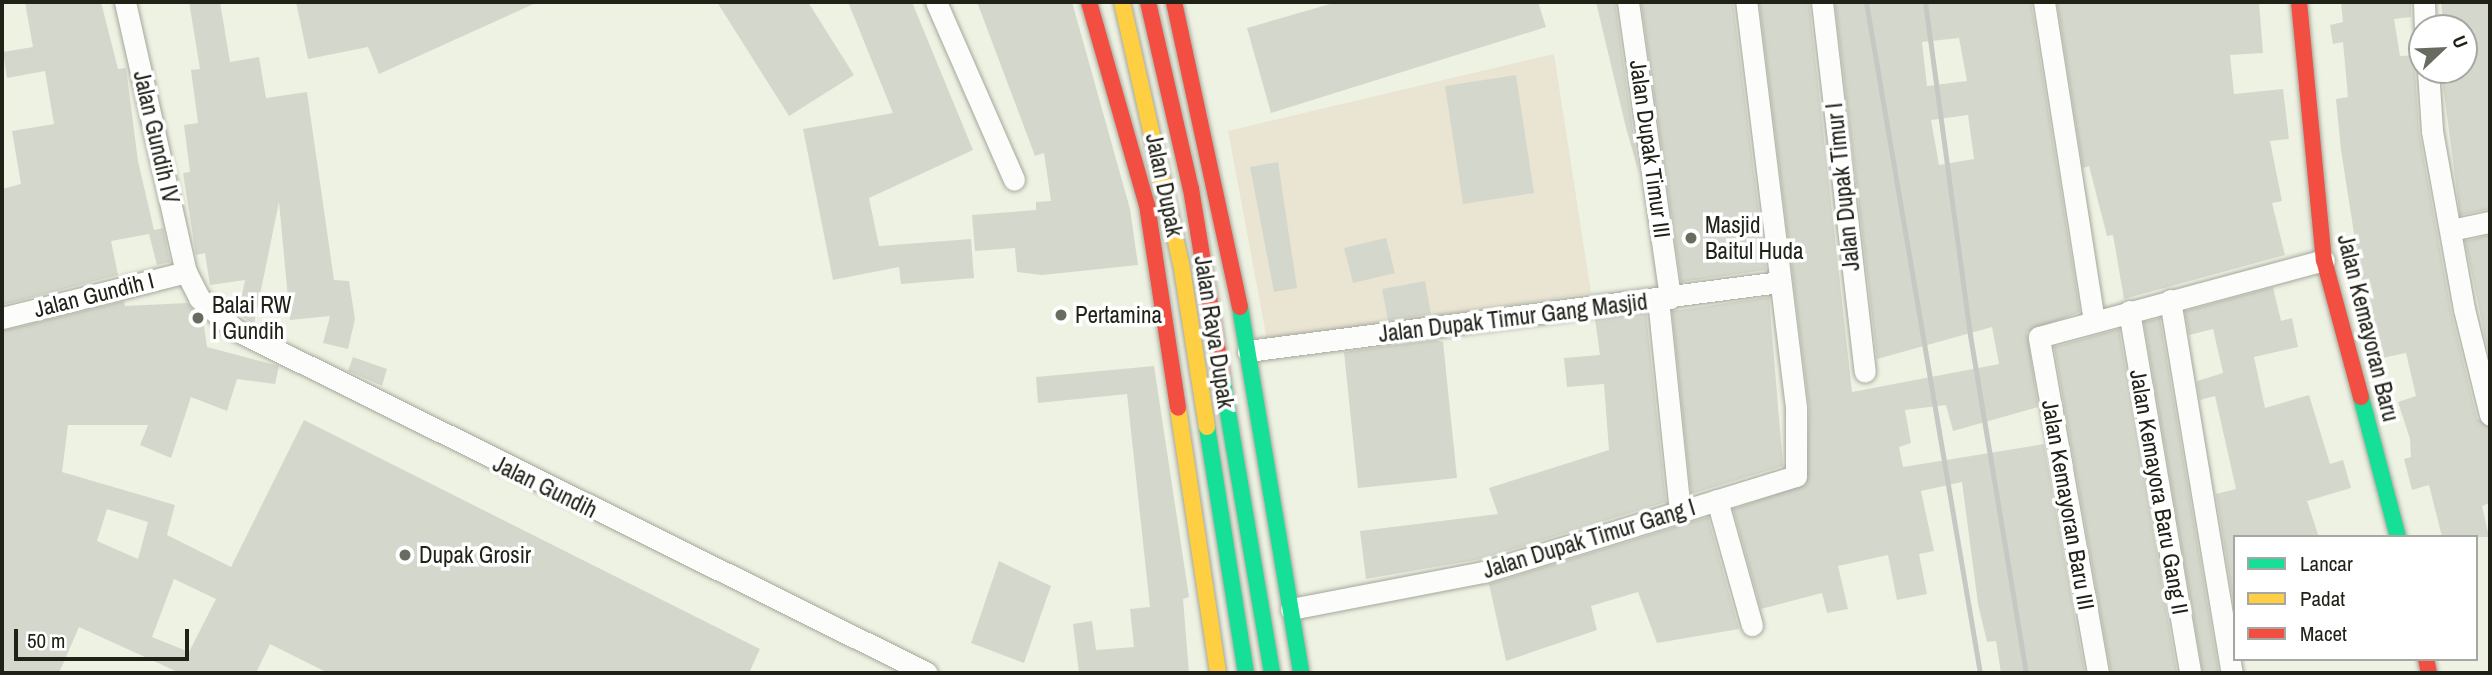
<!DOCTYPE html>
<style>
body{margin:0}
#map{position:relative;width:2492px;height:675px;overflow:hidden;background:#eef2e3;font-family:"Archivo Narrow",sans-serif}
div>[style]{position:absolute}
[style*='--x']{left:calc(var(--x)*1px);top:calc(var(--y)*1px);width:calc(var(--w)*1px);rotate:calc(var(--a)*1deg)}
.green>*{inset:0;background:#eae4d3}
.building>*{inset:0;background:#d4d8cc}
.roads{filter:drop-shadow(0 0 2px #a4a79b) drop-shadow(0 0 2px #a4a79b)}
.street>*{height:21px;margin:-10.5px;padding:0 10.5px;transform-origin:10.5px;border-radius:10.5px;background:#fcfdfb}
.fast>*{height:16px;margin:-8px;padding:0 8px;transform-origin:8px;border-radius:8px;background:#16e098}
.slow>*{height:16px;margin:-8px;padding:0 8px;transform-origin:8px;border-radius:8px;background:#ffcf43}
.jam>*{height:16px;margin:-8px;padding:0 8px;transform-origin:8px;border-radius:8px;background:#f24e42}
.rail>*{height:5px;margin:-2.5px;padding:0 2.5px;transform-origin:2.5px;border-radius:2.5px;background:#c7c8c4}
.dots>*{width:19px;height:19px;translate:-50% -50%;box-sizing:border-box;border:4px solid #fff;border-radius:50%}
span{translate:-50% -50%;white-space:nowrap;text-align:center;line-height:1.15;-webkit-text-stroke:7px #fff;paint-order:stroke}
.street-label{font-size:23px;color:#202218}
.poi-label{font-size:23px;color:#202218}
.left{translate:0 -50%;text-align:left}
.frame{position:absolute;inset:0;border:4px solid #202218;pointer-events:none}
.legend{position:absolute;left:2233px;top:535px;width:245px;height:126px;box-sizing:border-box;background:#fff;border:2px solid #a6a7a3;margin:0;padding:9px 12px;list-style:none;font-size:21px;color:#202218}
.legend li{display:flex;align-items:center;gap:14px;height:35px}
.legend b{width:35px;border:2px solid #a6a7a3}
.north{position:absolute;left:2408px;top:14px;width:70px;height:70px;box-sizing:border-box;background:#fff;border:2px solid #a6a7a3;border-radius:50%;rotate:67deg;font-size:19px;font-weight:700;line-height:28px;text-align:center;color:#202218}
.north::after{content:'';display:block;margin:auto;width:24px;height:32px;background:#686b5f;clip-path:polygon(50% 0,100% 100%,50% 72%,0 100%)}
.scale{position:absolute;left:14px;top:629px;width:175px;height:32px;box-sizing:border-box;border:4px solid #202218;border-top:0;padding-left:9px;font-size:21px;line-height:24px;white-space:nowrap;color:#202218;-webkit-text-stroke:5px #fff;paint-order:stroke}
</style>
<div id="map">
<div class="green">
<i style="clip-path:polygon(1554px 54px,1591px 293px,1267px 340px,1228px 131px)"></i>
</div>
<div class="building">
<i style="clip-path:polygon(25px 2px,101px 2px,118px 69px,126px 68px,138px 161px,154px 230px,163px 228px,170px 262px,157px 265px,149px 234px,111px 241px,118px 275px,2px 305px,2px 189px,21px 184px,12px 131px,54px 124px,45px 71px,7px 78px,3px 52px,33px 47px)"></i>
<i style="clip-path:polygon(189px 2px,220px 2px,230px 62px,259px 57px,266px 98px,307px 92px,334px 280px,349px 281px,355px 319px,348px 349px,323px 343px,330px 316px,290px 320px,279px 202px,254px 324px,238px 314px,245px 280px,210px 285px,205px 253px,196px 255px,183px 173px,190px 172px,184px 125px,198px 123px,191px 70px,200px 69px)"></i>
<i style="clip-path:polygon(296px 2px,538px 2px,379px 74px,368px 47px,308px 59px)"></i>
<i style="clip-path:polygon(717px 2px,808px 2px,854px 75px,789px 116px)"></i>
<i style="clip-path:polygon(848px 2px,912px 2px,973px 150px,869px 198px,879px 246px,971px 239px,974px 278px,901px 284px,899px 267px,833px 280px,803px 129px,893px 113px)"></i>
<i style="clip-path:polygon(977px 2px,1072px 2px,1130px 209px,1138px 265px,1042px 275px,1017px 272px,1015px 248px,975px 251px,972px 215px,1036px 210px,1036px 202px,1051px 201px,1044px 153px,1035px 156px)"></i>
<i style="clip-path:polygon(1337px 2px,1538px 2px,1546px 27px,1271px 113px,1247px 28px)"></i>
<i style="clip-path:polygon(1596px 2px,1615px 2px,1639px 173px,1626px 128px)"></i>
<i style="clip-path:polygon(1641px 2px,1733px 2px,1766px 270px,1681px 282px)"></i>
<i style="clip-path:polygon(evenodd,1759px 2px,1809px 2px,1852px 392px,1999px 364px,1992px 327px,1877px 359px,1835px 2px,2031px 2px,2080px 312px,2027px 332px,2038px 407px,1953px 431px,1946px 405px,1905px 410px,1911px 443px,1899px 447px,1903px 467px,2044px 444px,2085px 673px,2001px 673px,1996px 641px,1987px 642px,1978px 604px,1962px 482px,1921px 491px,1934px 551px,1919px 554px,1927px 594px,1897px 600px,1888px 555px,1838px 566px,1848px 609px,1827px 613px,1822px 593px,1761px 609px,1733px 509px,1806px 484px,1809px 407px,1759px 2px,1959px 38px,1967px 81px,1927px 86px,1922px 42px,1959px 38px,1759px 2px,1968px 115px,1974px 159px,1939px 165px,1931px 120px,1968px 115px)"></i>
<i style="clip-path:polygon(2057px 2px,2259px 2px,2263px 53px,2230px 55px,2234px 94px,2283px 89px,2289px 139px,2270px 141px,2282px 201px,2272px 203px,2285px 255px,2124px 299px,2113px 235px,2107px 236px,2089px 166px,2083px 168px)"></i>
<i style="clip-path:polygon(2341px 2px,2411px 2px,2411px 17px,2394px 19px,2400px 56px,2422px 55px,2415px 71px,2419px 132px,2451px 311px,2477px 418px,2490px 428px,2490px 503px,2482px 506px,2489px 537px,2442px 537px,2429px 485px,2412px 490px,2404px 459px,2411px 457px,2410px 439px,2398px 402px,2416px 396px,2406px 353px,2382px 358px,2360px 272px,2341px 150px,2336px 99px,2348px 97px,2343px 42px,2333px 44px,2330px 25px,2343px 22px)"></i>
<i style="clip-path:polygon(2441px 2px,2490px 2px,2490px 209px,2460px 215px,2441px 70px,2464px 70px,2464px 28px,2444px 28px)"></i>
<i style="clip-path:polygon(1516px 75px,1534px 193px,1463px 204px,1445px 86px)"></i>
<i style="clip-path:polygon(1278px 162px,1297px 288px,1274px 292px,1250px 167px)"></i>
<i style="clip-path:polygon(2490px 235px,2490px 361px,2465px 241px)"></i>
<i style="clip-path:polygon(1386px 238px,1395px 273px,1353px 283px,1344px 248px)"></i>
<i style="clip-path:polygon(1425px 281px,1431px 314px,1388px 320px,1382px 289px)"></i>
<i style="clip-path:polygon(2273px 287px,2281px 321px,2292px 318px,2298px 347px,2254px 357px,2265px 408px,2309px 395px,2330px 464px,2343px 460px,2351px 488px,2307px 501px,2319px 537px,2235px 537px,2234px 606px,2216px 494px,2236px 489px,2215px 396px,2200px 400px,2197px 381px,2223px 373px,2213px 329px,2189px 335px,2185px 311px)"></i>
<i style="clip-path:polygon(1769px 297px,1783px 466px,1691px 494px,1672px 311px)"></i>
<i style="clip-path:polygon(evenodd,124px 301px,125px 306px,187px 303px,203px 319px,207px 347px,279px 366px,275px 384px,237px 379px,227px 411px,191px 397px,171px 458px,140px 445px,148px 425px,68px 425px,62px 472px,175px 505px,167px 535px,231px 567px,304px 420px,760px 649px,749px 673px,328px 673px,270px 644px,256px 673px,180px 673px,79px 627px,59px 673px,2px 673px,2px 331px,124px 301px,107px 509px,148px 522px,138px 559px,97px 541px,107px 509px,124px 301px,174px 579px,216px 599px,189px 652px,152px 637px,174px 579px)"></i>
<i style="clip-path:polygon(1646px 312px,1666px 502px,1481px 559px,1366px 579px,1360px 531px,1498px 514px,1489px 488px,1609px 450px,1604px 384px,1567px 387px,1564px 358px,1600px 355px,1595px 319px)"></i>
<i style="clip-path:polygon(2160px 318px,2219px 673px,2203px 673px,2144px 322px)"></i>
<i style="clip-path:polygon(2119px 329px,2177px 673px,2111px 673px,2054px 347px)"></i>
<i style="clip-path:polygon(1436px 340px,1443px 342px,1457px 478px,1358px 488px,1344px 352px)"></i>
<i style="clip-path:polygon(353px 357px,387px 369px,382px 386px,348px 371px)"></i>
<i style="clip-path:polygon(1154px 366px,1189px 597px,1183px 599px,1189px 673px,1079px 673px,1073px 624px,1092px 621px,1096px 650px,1134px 647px,1130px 609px,1150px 607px,1127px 394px,1038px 403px,1036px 377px)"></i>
<i style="clip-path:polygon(1708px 517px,1739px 629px,1657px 643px,1638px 592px,1591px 606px,1597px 630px,1506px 661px,1489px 584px)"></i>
<i style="clip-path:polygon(999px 561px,1051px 586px,1024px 663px,971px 643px)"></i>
</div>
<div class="roads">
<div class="street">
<i style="--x:125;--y:2;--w:277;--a:77.3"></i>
<i style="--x:186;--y:272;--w:29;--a:63"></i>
<i style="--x:199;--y:298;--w:49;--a:40.9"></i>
<i style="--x:236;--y:330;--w:771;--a:26.4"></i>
<i style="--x:936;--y:2;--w:194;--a:66.3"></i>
<i style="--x:1628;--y:2;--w:299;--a:81.9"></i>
<i style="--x:1822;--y:2;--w:372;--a:83.4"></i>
<i style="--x:2044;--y:2;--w:322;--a:81.1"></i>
<i style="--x:2424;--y:2;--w:26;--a:88"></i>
<i style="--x:2428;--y:70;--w:61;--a:86.2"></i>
<i style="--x:2432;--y:131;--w:181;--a:79.8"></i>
<i style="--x:2464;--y:309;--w:109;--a:76.2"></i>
<i style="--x:2451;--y:230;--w:40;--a:-12"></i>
<i style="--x:1658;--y:299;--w:213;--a:84.1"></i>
<i style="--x:2170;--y:300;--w:378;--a:80.6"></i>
<i style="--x:2129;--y:311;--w:367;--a:80.4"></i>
<i style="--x:2;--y:318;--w:190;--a:-14"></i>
<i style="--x:1248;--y:351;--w:535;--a:-7.4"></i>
<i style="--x:1717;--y:500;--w:130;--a:74.4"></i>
<i style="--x:1291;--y:609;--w:197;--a:-10.9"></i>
<i style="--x:1484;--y:572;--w:326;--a:-17.1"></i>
<i style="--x:1796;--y:476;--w:69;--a:-90"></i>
<i style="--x:1796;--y:407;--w:408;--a:-97"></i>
<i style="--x:2098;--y:673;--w:341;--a:-100"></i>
<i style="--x:2039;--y:337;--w:295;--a:-15.1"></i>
</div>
<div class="fast">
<i style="--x:1240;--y:307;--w:371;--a:80.5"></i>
<i style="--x:1222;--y:377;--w:300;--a:80.4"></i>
<i style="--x:2361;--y:397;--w:145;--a:75.2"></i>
<i style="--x:1207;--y:427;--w:249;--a:81"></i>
</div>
<div class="slow">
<i style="--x:1122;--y:2;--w:268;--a:77.3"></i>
<i style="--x:1181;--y:263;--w:166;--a:81"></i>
<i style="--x:1178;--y:408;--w:268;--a:81.4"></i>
</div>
<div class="jam">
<i style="--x:1089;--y:2;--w:211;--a:74.1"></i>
<i style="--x:1147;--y:205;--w:205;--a:81.3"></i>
<i style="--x:1148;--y:2;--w:192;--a:77.1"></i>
<i style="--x:1191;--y:189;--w:191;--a:80.6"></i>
<i style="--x:1174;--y:2;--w:312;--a:77.8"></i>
<i style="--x:2299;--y:2;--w:259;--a:84.5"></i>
<i style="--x:2324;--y:260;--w:142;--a:74.9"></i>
<i style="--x:2426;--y:659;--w:14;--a:78"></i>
</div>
</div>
<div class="rail">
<i style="--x:1866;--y:2;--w:681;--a:80.36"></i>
<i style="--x:1925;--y:2;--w:336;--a:82.3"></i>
<i style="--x:1970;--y:335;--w:343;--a:80.6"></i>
</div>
<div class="dots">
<i style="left:1691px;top:238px;background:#686b5f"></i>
<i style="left:1061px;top:315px;background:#686b5f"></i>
<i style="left:198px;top:318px;background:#686b5f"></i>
<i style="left:405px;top:555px;background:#686b5f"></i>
</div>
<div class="street-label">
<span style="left:156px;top:137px;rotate:77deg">Jalan Gundih IV</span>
<span style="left:1650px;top:149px;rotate:82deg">Jalan Dupak Timur III</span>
<span style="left:1164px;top:185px;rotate:78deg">Jalan Dupak</span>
<span style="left:1843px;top:187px;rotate:-96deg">Jalan Dupak Timur I</span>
<span style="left:94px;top:295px;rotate:-14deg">Jalan Gundih I</span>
<span style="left:1513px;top:318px;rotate:-7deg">Jalan Dupak Timur Gang Masjid</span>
<span style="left:2368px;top:328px;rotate:76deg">Jalan Kemayoran Baru</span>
<span style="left:1214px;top:332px;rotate:81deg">Jalan Raya Dupak</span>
<span style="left:545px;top:487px;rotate:26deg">Jalan Gundih</span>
<span style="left:2159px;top:492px;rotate:80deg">Jalan Kemayora Baru Gang II</span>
<span style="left:2068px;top:505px;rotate:80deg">Jalan Kemayoran Baru III</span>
<span style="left:1589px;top:539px;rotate:-17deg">Jalan Dupak Timur Gang I</span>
</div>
<div class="poi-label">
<span class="left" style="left:1705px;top:238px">Masjid<br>Baitul Huda</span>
<span class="left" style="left:212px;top:318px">Balai RW<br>I Gundih</span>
<span class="left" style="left:1075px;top:315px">Pertamina</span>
<span class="left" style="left:419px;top:555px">Dupak Grosir</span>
</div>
<div class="frame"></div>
<ul class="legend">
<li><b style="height:9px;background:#16e098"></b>Lancar</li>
<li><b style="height:9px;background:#ffcf43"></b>Padat</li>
<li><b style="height:9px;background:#f24e42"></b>Macet</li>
</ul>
<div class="north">U</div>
<div class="scale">50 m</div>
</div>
